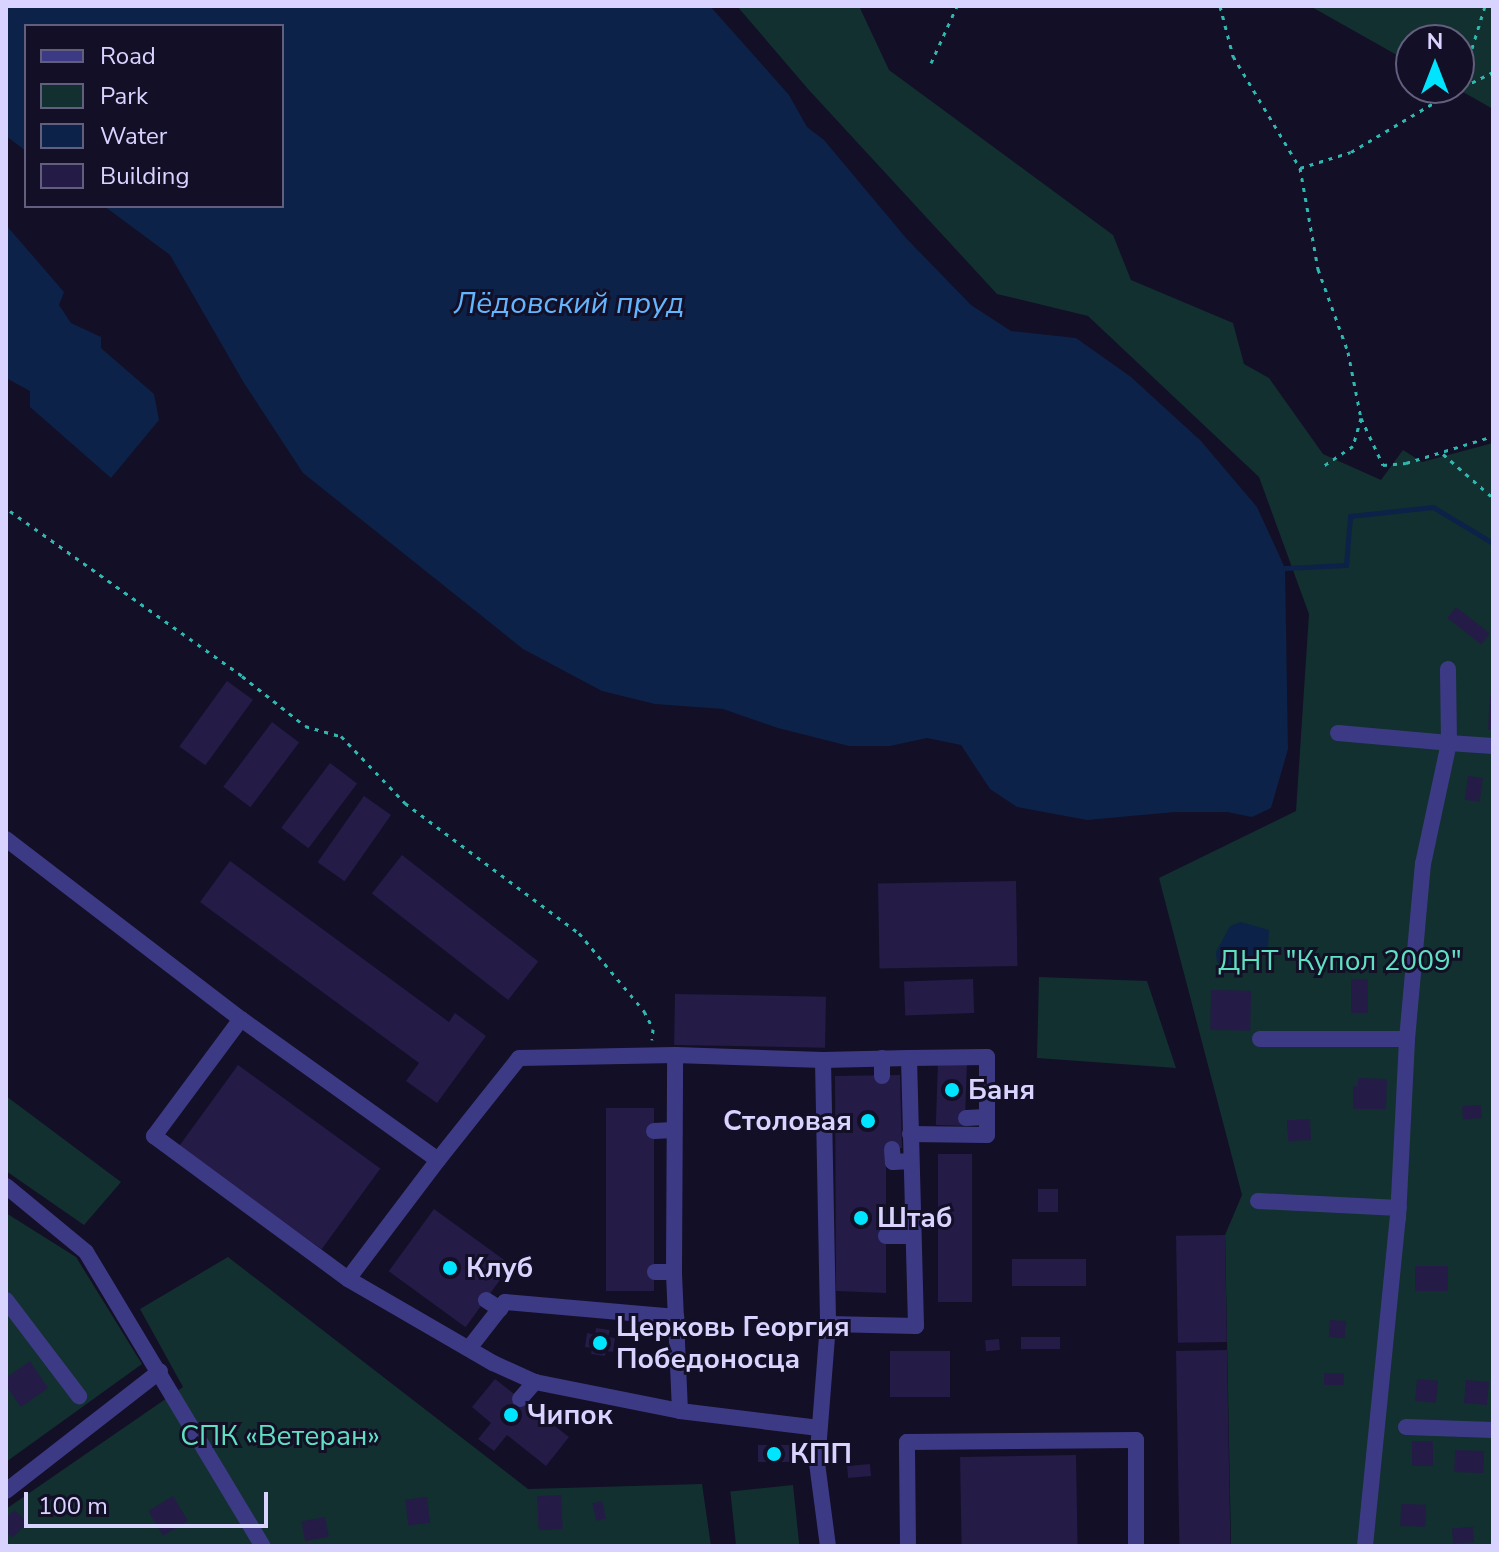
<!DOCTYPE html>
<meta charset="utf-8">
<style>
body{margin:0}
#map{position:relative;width:1499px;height:1552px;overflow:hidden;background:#130f26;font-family:"Nunito Sans",sans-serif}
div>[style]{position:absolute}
.green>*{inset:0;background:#12302f;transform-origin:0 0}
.water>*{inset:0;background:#0c2248}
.stream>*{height:5px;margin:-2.5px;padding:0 2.5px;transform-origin:2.5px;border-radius:2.5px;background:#0c2248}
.building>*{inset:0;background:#241b47;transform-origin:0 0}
.path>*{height:3px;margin-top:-1.5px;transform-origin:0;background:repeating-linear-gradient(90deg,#2fb8b0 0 4px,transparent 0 10px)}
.minor>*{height:16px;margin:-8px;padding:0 8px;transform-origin:8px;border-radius:8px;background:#3d3a85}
.dots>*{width:22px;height:22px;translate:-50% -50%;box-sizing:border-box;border:4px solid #130f26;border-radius:50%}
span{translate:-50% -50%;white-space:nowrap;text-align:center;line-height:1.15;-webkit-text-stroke:6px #130f26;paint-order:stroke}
.park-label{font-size:28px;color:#5fe0c0}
.poi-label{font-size:28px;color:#d9d4ff;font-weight:700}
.left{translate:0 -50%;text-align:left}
.right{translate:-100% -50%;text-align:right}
.water-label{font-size:30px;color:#62b6ff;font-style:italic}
.frame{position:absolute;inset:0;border:8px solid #d9d4ff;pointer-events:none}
.legend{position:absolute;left:24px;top:24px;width:260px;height:184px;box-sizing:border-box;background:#130f26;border:2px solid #625e7d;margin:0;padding:10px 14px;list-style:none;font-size:24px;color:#d9d4ff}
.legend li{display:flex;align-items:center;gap:16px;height:40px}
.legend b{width:40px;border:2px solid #625e7d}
.north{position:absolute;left:1395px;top:24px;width:80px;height:80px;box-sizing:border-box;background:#130f26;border:2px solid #625e7d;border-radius:50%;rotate:0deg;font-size:22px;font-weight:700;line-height:32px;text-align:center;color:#d9d4ff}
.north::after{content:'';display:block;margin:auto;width:28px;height:36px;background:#00e5ff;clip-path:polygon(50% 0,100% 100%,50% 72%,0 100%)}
.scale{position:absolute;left:24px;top:1492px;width:244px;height:36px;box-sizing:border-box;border:4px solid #d9d4ff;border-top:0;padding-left:10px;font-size:24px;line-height:28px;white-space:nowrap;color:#d9d4ff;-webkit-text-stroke:6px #130f26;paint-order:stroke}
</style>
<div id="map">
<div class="green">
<div style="clip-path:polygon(737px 6px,859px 6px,889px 70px,1113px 235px,1131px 280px,1233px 323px,1244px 364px,1269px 378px,1323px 454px,1381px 480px,1403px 450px,1422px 462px,1493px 443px,1493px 1546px,1231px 1546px,1225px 1235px,1242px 1195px,1159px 878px,1296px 811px,1309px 614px,1259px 477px,1088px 316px,997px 294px,808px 89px)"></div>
<div style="clip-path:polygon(1310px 6px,1493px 6px,1493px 109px,1456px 88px,1459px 88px,1459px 40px,1411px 40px,1411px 63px)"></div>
<div style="clip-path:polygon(1039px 977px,1147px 981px,1176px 1068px,1037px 1058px)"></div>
<div style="clip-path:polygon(6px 1096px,121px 1182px,84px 1225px,6px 1171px)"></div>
<div style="clip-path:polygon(6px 1213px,76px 1257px,142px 1364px,6px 1462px)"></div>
<div style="clip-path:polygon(228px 1257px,528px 1489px,702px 1484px,711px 1546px,6px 1546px,6px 1509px,183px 1387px,140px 1309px)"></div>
<div style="left:793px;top:1485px;width:61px;height:63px;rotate:84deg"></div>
</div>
<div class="water">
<div style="clip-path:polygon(6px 6px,710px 6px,789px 95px,807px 127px,824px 140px,906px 238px,971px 305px,1011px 331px,1076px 338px,1131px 377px,1201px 441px,1257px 507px,1285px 568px,1288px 749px,1271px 808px,1252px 817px,1227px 812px,1175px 812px,1087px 820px,1017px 807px,990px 789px,961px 745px,927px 738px,890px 746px,849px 746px,778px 728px,723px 709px,655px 704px,602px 691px,523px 649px,303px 473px,244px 383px,170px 255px,104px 206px,282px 206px,282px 26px,26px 26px,26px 151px,6px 136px)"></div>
<div style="clip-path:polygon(6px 225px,64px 292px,59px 305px,71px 323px,101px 337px,101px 348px,154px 394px,159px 420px,111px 478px,30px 407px,30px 391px,6px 378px)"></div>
<div style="clip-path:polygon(1241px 922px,1269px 930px,1268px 945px,1260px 959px,1241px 969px,1225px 968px,1217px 962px,1216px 952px,1230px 926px)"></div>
</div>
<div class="stream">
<div style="left:1285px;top:568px;width:61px;rotate:-2.8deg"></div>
<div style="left:1346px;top:565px;width:49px;rotate:-85.3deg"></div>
<div style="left:1350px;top:516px;width:83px;rotate:-6.2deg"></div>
<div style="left:1433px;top:507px;width:70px;rotate:31deg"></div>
</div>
<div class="building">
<div style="left:1456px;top:607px;width:43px;height:14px;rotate:38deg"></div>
<div style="left:227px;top:681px;width:32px;height:81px;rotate:36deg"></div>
<div style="clip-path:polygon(1490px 696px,1493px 696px,1493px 730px,1488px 730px)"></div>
<div style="left:272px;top:722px;width:34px;height:81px;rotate:37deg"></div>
<div style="left:330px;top:763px;width:34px;height:81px;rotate:37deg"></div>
<div style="left:1468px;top:776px;width:15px;height:24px;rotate:8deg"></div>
<div style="left:364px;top:796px;width:33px;height:81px;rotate:35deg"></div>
<div style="left:402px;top:855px;width:173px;height:49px;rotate:38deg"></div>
<div style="clip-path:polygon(230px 861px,449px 1022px,455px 1013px,486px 1036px,437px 1103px,406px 1081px,419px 1063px,200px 902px)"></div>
<div style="left:1016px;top:881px;width:85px;height:138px;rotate:89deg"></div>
<div style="left:973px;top:979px;width:34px;height:69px;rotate:88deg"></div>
<div style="left:1351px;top:979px;width:17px;height:34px"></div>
<div style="left:1211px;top:990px;width:40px;height:40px;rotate:1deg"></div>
<div style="left:675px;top:994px;width:151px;height:51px;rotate:1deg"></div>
<div style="left:938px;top:1062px;width:29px;height:63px;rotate:2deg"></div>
<div style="left:238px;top:1065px;width:176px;height:100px;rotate:36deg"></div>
<div style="clip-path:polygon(900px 1075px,902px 1148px,886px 1149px,886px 1293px,836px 1291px,835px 1076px)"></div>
<div style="clip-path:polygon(1358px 1078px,1387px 1079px,1386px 1109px,1353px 1109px,1353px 1086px,1358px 1086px)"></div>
<div style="left:1481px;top:1105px;width:13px;height:19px;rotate:86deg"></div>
<div style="left:606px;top:1108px;width:48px;height:183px"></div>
<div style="left:1310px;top:1119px;width:21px;height:23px;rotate:87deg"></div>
<div style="left:938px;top:1154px;width:34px;height:148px"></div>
<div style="left:1038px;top:1189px;width:20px;height:23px"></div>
<div style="left:434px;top:1209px;width:95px;height:77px;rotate:36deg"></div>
<div style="left:1225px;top:1235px;width:107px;height:49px;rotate:89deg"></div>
<div style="left:1012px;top:1259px;width:74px;height:27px"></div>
<div style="left:1415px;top:1266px;width:33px;height:25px"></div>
<div style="left:1330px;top:1320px;width:16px;height:17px;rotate:4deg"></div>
<div style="clip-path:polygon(596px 1328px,610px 1330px,608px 1337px,615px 1338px,613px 1352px,606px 1351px,605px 1356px,591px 1354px,592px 1348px,585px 1347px,587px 1333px,595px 1335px)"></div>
<div style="left:1021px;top:1337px;width:39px;height:12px"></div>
<div style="left:999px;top:1339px;width:11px;height:14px;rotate:85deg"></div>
<div style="left:1227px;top:1350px;width:196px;height:51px;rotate:89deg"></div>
<div style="left:950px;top:1351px;width:46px;height:60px;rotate:90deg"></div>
<div style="clip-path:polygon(30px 1361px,48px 1388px,21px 1407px,6px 1386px,6px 1378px)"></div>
<div style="left:1324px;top:1373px;width:20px;height:12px"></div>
<div style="clip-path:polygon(495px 1379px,569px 1437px,546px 1466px,507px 1435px,494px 1451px,478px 1439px,491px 1423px,472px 1407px)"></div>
<div style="left:1417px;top:1379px;width:21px;height:22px;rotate:5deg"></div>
<div style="left:1466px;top:1380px;width:23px;height:23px;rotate:5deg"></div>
<div style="left:1412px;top:1441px;width:21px;height:25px"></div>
<div style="left:790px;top:1445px;width:17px;height:32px;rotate:90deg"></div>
<div style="left:1455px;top:1450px;width:29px;height:22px;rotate:2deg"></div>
<div style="left:1076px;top:1455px;width:91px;height:116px;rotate:89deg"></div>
<div style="left:870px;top:1464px;width:12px;height:23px;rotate:85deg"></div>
<div style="left:561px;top:1495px;width:34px;height:24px;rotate:87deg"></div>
<div style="left:173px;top:1496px;width:29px;height:29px;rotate:59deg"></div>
<div style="left:427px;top:1497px;width:26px;height:22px;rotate:83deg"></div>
<div style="left:602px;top:1501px;width:18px;height:10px;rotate:77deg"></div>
<div style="left:1401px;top:1504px;width:25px;height:22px;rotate:2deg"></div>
<div style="clip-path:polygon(15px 1510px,28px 1523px,12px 1538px,6px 1531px,6px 1518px)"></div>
<div style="left:325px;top:1517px;width:20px;height:24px;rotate:79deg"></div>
<div style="left:1473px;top:1527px;width:15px;height:21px;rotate:86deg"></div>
</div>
<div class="path">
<div style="left:1220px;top:6px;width:52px;rotate:75.4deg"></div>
<div style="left:1233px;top:56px;width:131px;rotate:59.1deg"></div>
<div style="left:1300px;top:168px;width:103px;rotate:79.9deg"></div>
<div style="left:1318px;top:269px;width:88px;rotate:70.1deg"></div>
<div style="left:1348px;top:352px;width:67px;rotate:78.9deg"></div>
<div style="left:1361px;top:418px;width:29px;rotate:106deg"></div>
<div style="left:1353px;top:446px;width:36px;rotate:146deg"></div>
<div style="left:931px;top:63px;width:63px;rotate:-65.5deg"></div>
<div style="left:1459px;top:73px;width:18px;rotate:-56deg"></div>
<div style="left:1469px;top:58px;width:54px;rotate:-72.9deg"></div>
<div style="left:1445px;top:96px;width:54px;rotate:-26.6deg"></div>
<div style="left:1300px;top:168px;width:53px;rotate:-17.4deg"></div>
<div style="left:1351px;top:152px;width:106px;rotate:-30.7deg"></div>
<div style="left:1442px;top:98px;width:12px;rotate:-55deg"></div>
<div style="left:1361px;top:418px;width:52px;rotate:64.9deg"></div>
<div style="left:1383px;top:465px;width:23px;rotate:-5deg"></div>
<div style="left:1406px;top:463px;width:91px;rotate:-17.2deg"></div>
<div style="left:1443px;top:454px;width:67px;rotate:41.3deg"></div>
<div style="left:10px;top:511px;width:285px;rotate:35.4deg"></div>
<div style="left:242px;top:676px;width:80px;rotate:38.4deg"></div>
<div style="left:305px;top:726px;width:37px;rotate:16deg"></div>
<div style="left:341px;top:736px;width:93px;rotate:46.3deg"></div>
<div style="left:405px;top:803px;width:217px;rotate:36.8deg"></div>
<div style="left:579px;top:933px;width:102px;rotate:50.2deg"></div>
<div style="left:644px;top:1011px;width:20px;rotate:63deg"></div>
<div style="left:653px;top:1029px;width:11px;rotate:95deg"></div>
</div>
<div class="minor">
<div style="left:1338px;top:733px;width:111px;rotate:5.1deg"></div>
<div style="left:1449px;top:743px;width:74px;rotate:-90.8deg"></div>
<div style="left:6px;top:839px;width:296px;rotate:37.5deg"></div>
<div style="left:241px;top:1019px;width:242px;rotate:35.6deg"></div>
<div style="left:438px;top:1160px;width:130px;rotate:-51.5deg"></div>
<div style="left:519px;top:1058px;width:156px;rotate:-1.1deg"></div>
<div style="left:675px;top:1055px;width:148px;rotate:1.9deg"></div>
<div style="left:823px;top:1060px;width:264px;rotate:88.9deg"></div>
<div style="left:828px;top:1324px;width:139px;rotate:94.5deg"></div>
<div style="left:817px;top:1463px;width:84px;rotate:82.5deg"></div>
<div style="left:241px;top:1019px;width:146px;rotate:126.6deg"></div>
<div style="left:154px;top:1136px;width:241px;rotate:36.4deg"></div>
<div style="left:1260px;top:1039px;width:147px"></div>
<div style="left:882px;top:1058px;width:18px;rotate:90deg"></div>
<div style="left:909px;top:1058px;width:78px;rotate:-0.7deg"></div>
<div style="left:987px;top:1057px;width:78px;rotate:90deg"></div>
<div style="left:987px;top:1135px;width:77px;rotate:-179.3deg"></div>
<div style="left:823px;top:1060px;width:86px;rotate:-1.3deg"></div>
<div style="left:909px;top:1058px;width:268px;rotate:88.5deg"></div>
<div style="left:916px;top:1326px;width:88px;rotate:-178.7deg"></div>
<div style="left:966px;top:1118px;width:20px;rotate:-3deg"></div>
<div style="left:654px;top:1131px;width:20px;rotate:-3deg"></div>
<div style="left:892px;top:1149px;width:13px;rotate:86deg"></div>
<div style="left:893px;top:1162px;width:18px;rotate:-3deg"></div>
<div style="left:438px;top:1160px;width:149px;rotate:127.1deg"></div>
<div style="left:348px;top:1279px;width:168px;rotate:30.1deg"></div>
<div style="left:493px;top:1363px;width:46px;rotate:24.3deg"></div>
<div style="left:535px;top:1382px;width:148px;rotate:11.3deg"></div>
<div style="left:680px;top:1411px;width:139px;rotate:-92.5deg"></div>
<div style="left:674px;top:1272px;width:217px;rotate:-89.7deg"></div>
<div style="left:6px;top:1186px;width:104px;rotate:39.5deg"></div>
<div style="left:86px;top:1252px;width:343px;rotate:59deg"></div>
<div style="left:1258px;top:1201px;width:141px;rotate:2.8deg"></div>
<div style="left:886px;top:1236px;width:27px"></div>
<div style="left:655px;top:1272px;width:19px"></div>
<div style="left:6px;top:1300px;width:121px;rotate:52.8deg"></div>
<div style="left:486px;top:1300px;width:17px;rotate:33deg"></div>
<div style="left:470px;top:1347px;width:57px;rotate:-52.1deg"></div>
<div style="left:505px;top:1302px;width:172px;rotate:5deg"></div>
<div style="left:520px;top:1399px;width:23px;rotate:-49deg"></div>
<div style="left:680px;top:1411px;width:140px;rotate:7deg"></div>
<div style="left:1406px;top:1427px;width:87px;rotate:2deg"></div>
<div style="left:6px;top:1491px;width:195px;rotate:-37.9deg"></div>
<div style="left:908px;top:1546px;width:104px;rotate:-90.6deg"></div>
<div style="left:907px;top:1442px;width:229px;rotate:-0.5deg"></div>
<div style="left:1136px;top:1440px;width:106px;rotate:90deg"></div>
<div style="left:1365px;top:1546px;width:330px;rotate:-84.3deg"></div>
<div style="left:1398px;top:1218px;width:179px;rotate:-87.1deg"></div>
<div style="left:1407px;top:1039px;width:176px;rotate:-84.8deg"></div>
<div style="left:1423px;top:864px;width:124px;rotate:-77.9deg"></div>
<div style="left:1449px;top:743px;width:44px;rotate:3.9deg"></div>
</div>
<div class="dots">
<div style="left:952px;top:1090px;background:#00e5ff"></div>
<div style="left:868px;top:1121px;background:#00e5ff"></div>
<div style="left:861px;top:1218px;background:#00e5ff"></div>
<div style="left:450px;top:1268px;background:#00e5ff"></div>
<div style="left:600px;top:1343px;background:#00e5ff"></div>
<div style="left:511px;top:1415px;background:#00e5ff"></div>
<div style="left:774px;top:1454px;background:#00e5ff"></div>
</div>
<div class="park-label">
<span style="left:1340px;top:961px">ДНТ "Купол 2009"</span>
<span style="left:280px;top:1436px">СПК «Ветеран»</span>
</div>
<div class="poi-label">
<span class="left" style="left:968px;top:1090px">Баня</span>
<span class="right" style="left:852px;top:1121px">Столовая</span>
<span class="left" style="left:877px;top:1218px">Штаб</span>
<span class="left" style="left:466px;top:1268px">Клуб</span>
<span class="left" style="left:616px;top:1343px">Церковь Георгия<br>Победоносца</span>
<span class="left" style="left:527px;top:1415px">Чипок</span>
<span class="left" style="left:790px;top:1454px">КПП</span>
</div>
<div class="water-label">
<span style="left:569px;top:304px">Лёдовский пруд</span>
</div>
<div class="frame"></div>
<ul class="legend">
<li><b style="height:10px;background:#3d3a85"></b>Road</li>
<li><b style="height:22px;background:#12302f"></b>Park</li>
<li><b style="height:22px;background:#0c2248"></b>Water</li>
<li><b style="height:22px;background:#241b47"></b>Building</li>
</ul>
<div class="north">N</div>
<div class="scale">100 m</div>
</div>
